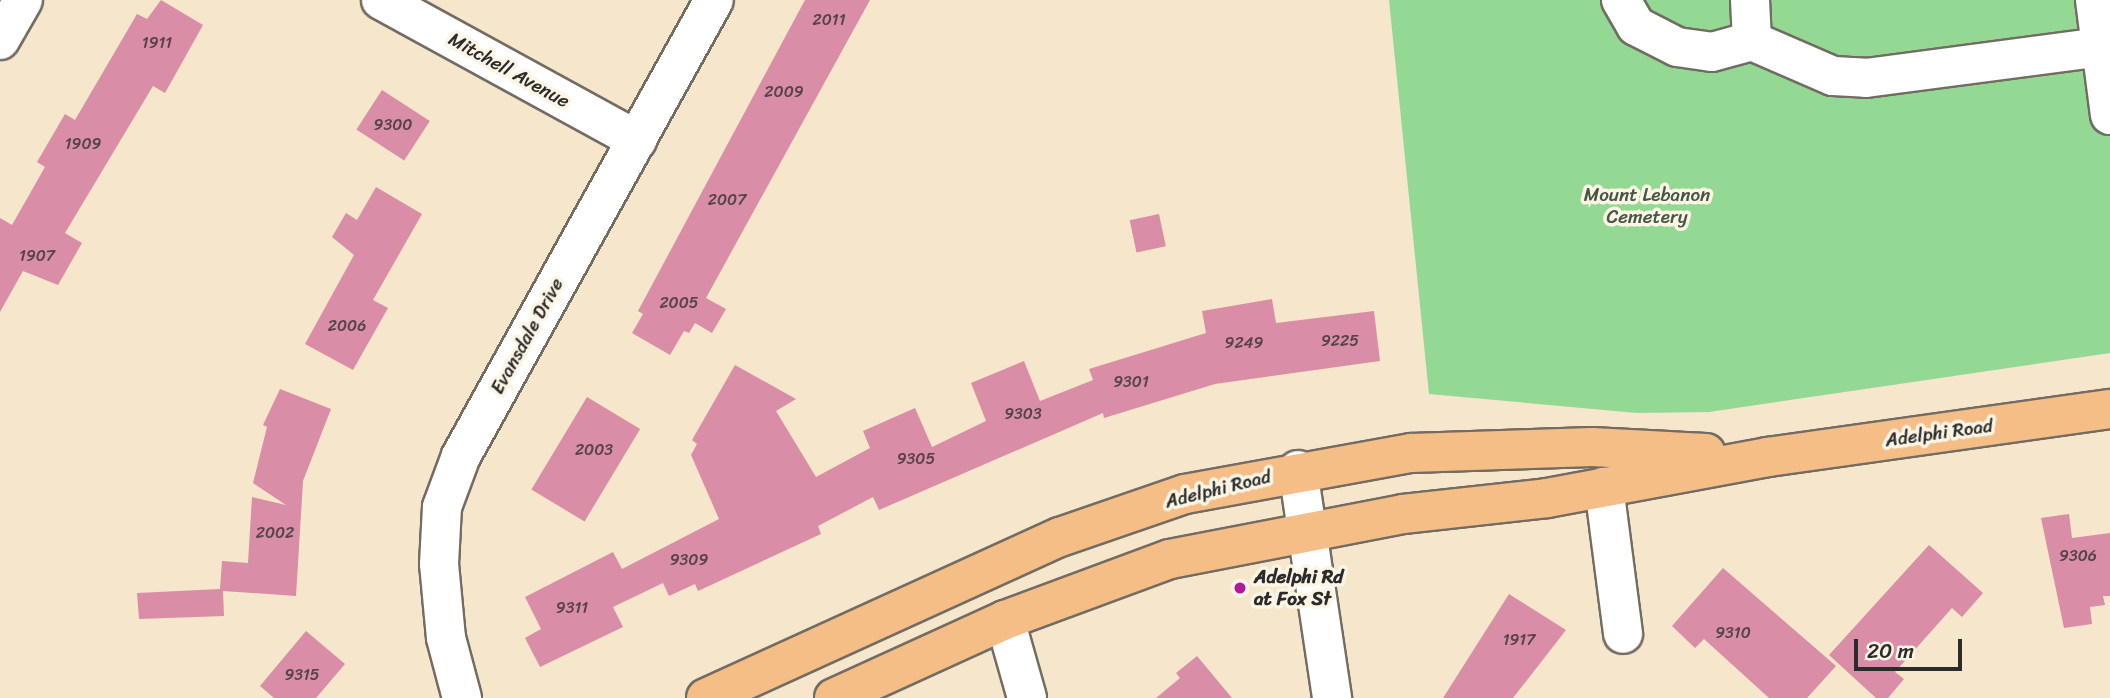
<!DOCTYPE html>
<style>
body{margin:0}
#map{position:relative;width:2110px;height:698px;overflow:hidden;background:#f5e6cc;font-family:Sriracha,sans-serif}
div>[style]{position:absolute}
.green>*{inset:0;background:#93d993}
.building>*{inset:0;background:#d98da6;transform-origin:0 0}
.roads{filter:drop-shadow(2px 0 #726c63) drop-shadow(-2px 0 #726c63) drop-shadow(0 2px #726c63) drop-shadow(0 -2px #726c63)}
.minor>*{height:38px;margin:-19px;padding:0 19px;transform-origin:19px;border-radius:19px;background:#fff}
.major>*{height:38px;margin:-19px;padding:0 19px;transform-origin:19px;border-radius:19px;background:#f6be87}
.dots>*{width:19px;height:19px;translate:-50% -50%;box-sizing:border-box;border:4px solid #fcf5e5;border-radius:50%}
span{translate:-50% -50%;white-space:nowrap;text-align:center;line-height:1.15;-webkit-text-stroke:7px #fcf5e5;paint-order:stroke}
.number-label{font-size:16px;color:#56444a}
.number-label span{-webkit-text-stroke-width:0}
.street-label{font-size:19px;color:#2b2b2b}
.park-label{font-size:19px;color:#455645}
.poi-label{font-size:19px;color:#2b2b2b;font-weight:700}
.left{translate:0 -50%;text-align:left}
.scale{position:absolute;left:1854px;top:639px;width:108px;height:32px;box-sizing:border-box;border:4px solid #2b2b2b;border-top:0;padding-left:9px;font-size:21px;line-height:24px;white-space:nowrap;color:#2b2b2b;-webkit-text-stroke:5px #fcf5e5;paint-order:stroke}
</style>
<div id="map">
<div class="green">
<div style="clip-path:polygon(1389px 0,2110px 0,2110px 353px,1709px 412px,1637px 413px,1429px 394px)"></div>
</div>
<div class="building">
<div style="clip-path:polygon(161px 0,203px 25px,165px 93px,153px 86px,65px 233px,82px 243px,58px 285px,23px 271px,0 312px,0 218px,12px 225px,45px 167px,37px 162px,65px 114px,75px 120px,137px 14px,147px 19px)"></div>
<div style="clip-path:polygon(805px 0,870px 0,706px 298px,726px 309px,712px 333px,695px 323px,689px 333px,684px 331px,670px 355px,632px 333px,643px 314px,638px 311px)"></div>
<div style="left:382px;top:90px;width:57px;height:47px;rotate:33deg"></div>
<div style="clip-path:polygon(376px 187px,422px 214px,373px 300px,388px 308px,353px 370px,305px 344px,354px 255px,332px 237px,346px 213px,357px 220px)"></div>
<div style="left:1159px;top:214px;width:33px;height:30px;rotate:78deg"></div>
<div style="clip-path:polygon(1272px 299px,1276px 323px,1374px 311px,1380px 361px,1215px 384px,1104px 418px,1103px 413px,879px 510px,873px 497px,818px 526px,821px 534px,698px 591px,695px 584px,669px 596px,663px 583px,613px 607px,623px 627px,540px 667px,525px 638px,541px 629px,525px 597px,613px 552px,622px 569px,719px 519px,691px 455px,697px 444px,692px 440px,735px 365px,796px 399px,776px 411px,816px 477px,870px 448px,863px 431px,915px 408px,932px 447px,986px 421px,971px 383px,1024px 361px,1040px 401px,1093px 380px,1089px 369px,1206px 333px,1202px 311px)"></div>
<div style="clip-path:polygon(280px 389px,331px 409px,303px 481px,296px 596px,223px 591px,224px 616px,139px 619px,137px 593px,220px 589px,222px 561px,248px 563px,252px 497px,286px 505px,253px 483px,267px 427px,263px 425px)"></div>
<div style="left:587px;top:397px;width:62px;height:108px;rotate:31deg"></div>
<div style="clip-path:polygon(2069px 514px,2072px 538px,2110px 533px,2110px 596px,2103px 596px,2105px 605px,2090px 607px,2092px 624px,2064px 628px,2041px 518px)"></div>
<div style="clip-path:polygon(1929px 545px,1983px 593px,1962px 617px,1952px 608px,1895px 672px,1904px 679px,1888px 698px,1876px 698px,1829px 655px)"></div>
<div style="clip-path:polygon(1723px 568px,1836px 666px,1807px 698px,1769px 698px,1704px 639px,1695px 648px,1672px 626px)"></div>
<div style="clip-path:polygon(1509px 594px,1566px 630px,1513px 698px,1443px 698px)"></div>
<div style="clip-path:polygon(306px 631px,345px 664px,316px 698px,274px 698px,260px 686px)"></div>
<div style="clip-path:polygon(1197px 656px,1232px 698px,1156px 698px,1180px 678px,1176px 673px)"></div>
</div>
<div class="roads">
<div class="minor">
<div style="left:381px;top:0;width:292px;rotate:28.7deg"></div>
<div style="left:1621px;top:0;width:30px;rotate:60deg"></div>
<div style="left:1636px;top:26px;width:46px;rotate:27.1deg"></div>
<div style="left:1677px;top:47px;width:35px;rotate:8deg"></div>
<div style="left:1712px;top:52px;width:41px;rotate:-15.4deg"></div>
<div style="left:1752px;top:41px;width:88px;rotate:23.4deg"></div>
<div style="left:1833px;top:76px;width:33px;rotate:3deg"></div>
<div style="left:1866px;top:78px;width:246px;rotate:-7.5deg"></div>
<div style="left:1750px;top:0;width:41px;rotate:87.2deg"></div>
<div style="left:2095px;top:0;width:116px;rotate:82.6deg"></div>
<div style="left:0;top:40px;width:46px;rotate:-60.1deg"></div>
<div style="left:1298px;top:470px;width:231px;rotate:81.5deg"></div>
<div style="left:1604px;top:487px;width:148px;rotate:82.6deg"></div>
<div style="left:1005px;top:620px;width:81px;rotate:74.2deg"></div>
<div style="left:462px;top:698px;width:62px;rotate:-104.9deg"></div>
<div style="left:446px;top:638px;width:74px;rotate:-95.4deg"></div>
<div style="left:439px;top:564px;width:57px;rotate:-87deg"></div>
<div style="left:442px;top:507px;width:54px;rotate:-69.6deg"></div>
<div style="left:461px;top:456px;width:521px;rotate:-60.98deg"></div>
</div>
<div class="major">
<div style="left:706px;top:698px;width:389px;rotate:-24.5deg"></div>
<div style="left:1060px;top:537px;width:132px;rotate:-19deg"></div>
<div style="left:1185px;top:494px;width:230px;rotate:-10.3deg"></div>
<div style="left:1411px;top:453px;width:181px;rotate:-1.9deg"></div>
<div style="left:1592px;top:447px;width:114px;rotate:3deg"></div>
<div style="left:834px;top:698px;width:188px;rotate:-24.5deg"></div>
<div style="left:1005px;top:620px;width:176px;rotate:-20.3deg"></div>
<div style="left:1170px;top:559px;width:237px;rotate:-10.9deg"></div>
<div style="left:1403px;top:514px;width:145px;rotate:-6.3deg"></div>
<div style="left:1547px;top:498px;width:225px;rotate:-10.5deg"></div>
<div style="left:1768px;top:457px;width:345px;rotate:-8deg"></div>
</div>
</div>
<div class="dots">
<div style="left:1240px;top:588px;background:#b5179e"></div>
</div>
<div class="number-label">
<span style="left:829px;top:20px">2011</span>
<span style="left:157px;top:43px">1911</span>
<span style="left:784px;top:92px">2009</span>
<span style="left:393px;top:125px">9300</span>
<span style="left:83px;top:144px">1909</span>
<span style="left:727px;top:200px">2007</span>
<span style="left:37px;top:256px">1907</span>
<span style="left:679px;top:303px">2005</span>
<span style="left:347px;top:326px">2006</span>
<span style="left:1340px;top:341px">9225</span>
<span style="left:1244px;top:343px">9249</span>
<span style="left:1131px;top:382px">9301</span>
<span style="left:1023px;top:414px">9303</span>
<span style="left:594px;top:450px">2003</span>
<span style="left:916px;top:459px">9305</span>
<span style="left:275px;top:533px">2002</span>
<span style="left:2078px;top:556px">9306</span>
<span style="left:689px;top:560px">9309</span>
<span style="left:572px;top:608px">9311</span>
<span style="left:1733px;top:633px">9310</span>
<span style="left:1519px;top:640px">1917</span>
<span style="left:302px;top:675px">9315</span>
</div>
<div class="street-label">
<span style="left:509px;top:70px;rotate:29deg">Mitchell Avenue</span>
<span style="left:527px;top:336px;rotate:-61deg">Evansdale Drive</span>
<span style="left:1939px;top:433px;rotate:-8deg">Adelphi Road</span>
<span style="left:1218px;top:489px;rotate:-14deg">Adelphi Road</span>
</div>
<div class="park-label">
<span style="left:1647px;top:206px">Mount Lebanon<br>Cemetery</span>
</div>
<div class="poi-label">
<span class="left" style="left:1254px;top:588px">Adelphi Rd<br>at Fox St</span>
</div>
<div class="scale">20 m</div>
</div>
